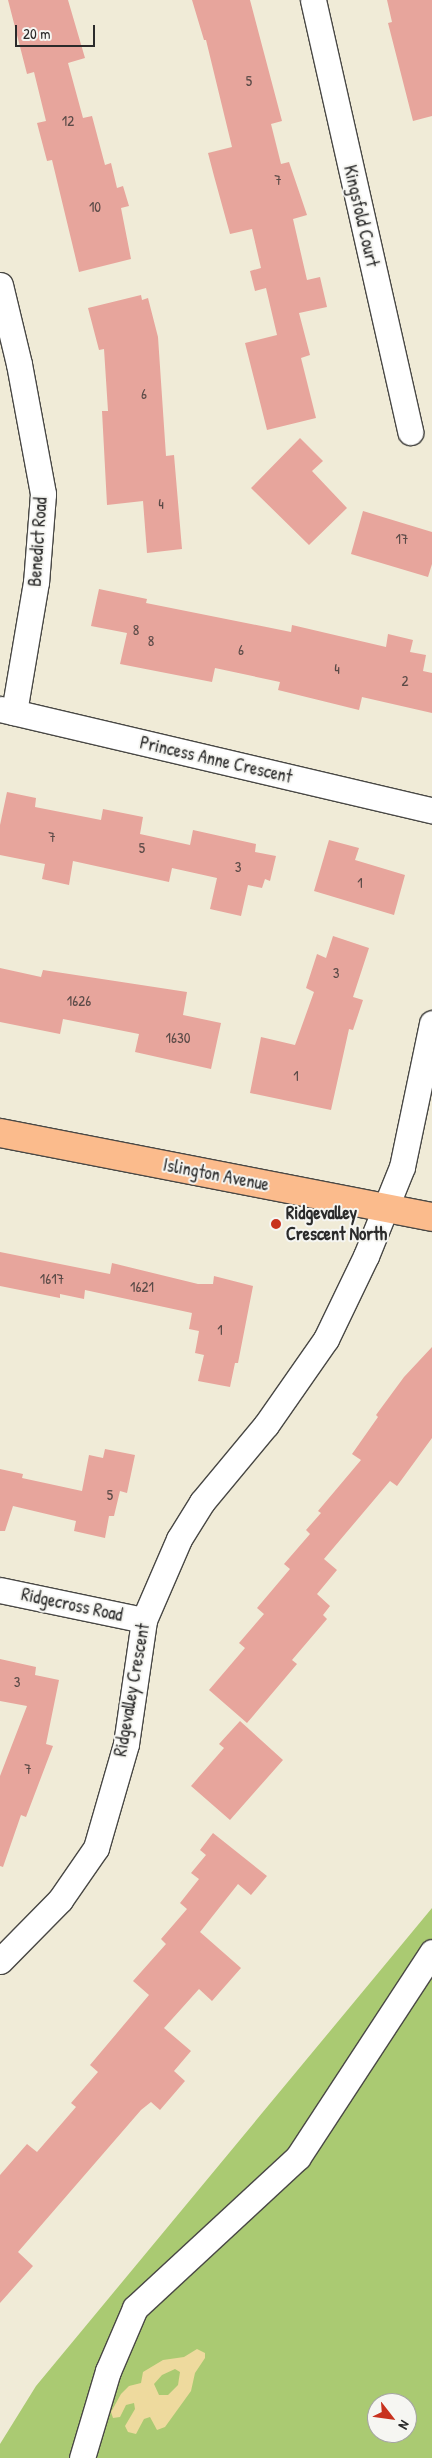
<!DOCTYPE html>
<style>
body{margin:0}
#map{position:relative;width:432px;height:2458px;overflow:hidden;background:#f0ebd7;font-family:"Patrick Hand",sans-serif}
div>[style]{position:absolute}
.green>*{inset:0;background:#aaca72}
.sand>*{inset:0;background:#eeda9e}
.building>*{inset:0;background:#e7a59c}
.roads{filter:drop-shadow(1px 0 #494845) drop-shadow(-1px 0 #494845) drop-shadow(0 1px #494845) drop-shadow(0 -1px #494845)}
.minor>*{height:25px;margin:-12.5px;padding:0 12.5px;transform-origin:12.5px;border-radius:12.5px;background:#fff}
.major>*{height:28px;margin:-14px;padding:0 14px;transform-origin:14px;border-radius:14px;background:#fbbb8c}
.dots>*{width:14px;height:14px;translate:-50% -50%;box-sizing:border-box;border:2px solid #f6f6f2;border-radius:50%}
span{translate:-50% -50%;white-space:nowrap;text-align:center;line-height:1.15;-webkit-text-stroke:4px #f6f6f2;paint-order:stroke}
.number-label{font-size:15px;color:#5a4a47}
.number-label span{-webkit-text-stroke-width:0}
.street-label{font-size:18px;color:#2b2b2b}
.poi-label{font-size:18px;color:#2b2b2b;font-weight:700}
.left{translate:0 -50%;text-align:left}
.north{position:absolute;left:367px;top:2393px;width:50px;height:50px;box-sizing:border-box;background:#f6f6f2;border:1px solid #a5a5a2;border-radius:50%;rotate:120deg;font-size:14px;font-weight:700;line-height:20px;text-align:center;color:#2b2b2b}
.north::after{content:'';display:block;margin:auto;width:18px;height:22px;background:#c8321e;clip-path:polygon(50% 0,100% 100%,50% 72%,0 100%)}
.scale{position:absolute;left:15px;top:25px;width:80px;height:22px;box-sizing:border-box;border:2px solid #2b2b2b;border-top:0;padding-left:6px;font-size:15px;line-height:18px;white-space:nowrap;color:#2b2b2b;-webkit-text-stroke:4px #f6f6f2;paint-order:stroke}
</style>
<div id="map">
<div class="green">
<div style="clip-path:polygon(evenodd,432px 1908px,432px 2458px,0 2458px,0 2444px,36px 2386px,432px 1908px,377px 2403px,407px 2403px,407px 2433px,377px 2433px,377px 2403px)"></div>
</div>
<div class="sand">
<div style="clip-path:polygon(evenodd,197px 2349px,205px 2353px,205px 2358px,195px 2373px,191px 2391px,165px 2427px,157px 2430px,150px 2417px,144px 2419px,136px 2434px,128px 2432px,125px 2426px,135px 2409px,134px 2403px,126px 2405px,120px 2417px,113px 2418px,111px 2412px,121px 2394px,129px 2386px,141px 2383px,143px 2372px,163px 2360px,184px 2357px,197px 2349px,175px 2369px,180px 2372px,178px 2385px,168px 2395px,159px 2395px,154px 2384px,162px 2375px,175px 2369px)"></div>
</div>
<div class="building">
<div style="clip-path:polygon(8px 0,68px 0,85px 58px,68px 63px,83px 118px,92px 116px,105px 165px,111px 163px,117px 188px,123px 186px,129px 206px,121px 208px,131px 259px,79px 272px,52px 160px,47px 161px,37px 123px,46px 121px,34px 72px,27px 74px)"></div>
<div style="clip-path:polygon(192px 0,250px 0,282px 121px,271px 124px,281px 164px,289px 162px,307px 215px,293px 219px,307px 280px,320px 277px,327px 307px,299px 313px,310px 355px,301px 358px,316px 418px,267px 430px,245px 343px,277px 335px,266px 288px,255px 291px,250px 271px,261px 268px,252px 229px,230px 234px,214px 176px,208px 153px,232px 147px,206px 40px,204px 40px)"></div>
<div style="clip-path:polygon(387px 0,432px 0,432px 116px,413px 121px,388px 23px,392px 22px)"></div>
<div style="clip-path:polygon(141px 295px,142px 300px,148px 298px,158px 337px,166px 456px,174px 455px,182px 549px,147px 553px,143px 501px,107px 505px,102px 411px,108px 411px,104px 349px,99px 350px,88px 308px)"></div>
<div style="clip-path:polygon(300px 438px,323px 461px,312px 471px,347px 508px,309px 545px,251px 488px)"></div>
<div style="clip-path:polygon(363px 511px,432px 532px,432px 564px,428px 577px,351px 554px)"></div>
<div style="clip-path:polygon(99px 589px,147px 599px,146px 603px,291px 632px,292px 625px,386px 647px,388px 634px,413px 640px,410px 652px,426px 655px,423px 671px,432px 673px,432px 713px,362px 697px,359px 710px,278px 690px,280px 682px,215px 668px,212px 682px,120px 664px,127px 633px,91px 626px)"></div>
<div style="clip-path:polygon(7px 792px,36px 798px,35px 807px,101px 820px,103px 809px,143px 817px,140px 834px,190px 845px,193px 830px,256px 844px,255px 852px,276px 856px,270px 881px,265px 879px,262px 888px,248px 885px,241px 916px,210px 909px,217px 878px,172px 868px,169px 882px,73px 861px,69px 885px,42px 879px,45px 864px,0 855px,0 825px)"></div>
<div style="clip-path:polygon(329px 840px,359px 848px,355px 860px,405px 875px,394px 915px,314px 891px)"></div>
<div style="clip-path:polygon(333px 936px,369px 948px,353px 997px,363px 1000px,353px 1030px,349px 1029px,331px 1110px,250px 1093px,261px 1037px,295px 1045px,314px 992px,306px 988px,317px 954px,326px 958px)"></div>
<div style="clip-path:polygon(0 968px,41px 977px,43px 970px,187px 992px,183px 1015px,221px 1023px,211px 1069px,135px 1052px,139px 1034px,63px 1019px,60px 1034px,0 1022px)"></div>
<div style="clip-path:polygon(0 1252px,110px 1274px,112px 1263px,198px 1284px,213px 1284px,214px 1276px,253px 1286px,238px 1363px,235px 1363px,230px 1387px,198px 1381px,204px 1355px,195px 1353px,199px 1331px,189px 1329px,192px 1313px,85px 1290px,84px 1299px,60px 1294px,60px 1298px,0 1286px)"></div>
<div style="clip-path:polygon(432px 1347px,432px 1438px,397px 1486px,390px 1481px,324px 1559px,337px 1570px,317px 1594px,330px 1606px,323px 1615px,327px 1619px,292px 1660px,297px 1664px,247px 1723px,209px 1690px,245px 1648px,239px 1643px,264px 1614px,257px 1608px,290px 1569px,284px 1564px,310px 1534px,306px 1530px,321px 1513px,318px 1511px,361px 1460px,352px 1454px,378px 1417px,376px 1415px,404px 1377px)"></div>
<div style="clip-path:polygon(105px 1449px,135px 1455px,127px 1493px,120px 1491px,114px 1516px,109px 1516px,105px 1538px,74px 1531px,76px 1521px,13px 1506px,5px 1531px,0 1531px,0 1469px,23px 1474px,22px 1478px,82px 1491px,89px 1455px,103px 1458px)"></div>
<div style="clip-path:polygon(0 1659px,36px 1667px,35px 1675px,59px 1680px,46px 1744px,53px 1746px,26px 1817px,21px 1815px,3px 1867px,0 1866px,0 1776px,27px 1706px,0 1701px)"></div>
<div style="clip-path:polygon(240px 1721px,283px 1760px,230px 1820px,191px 1786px,224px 1748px,219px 1744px)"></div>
<div style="clip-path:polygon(213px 1833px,267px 1876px,251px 1895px,238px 1884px,200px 1932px,241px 1968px,212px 2001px,199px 1989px,164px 2028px,191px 2051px,174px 2071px,185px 2081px,160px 2110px,151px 2102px,141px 2110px,18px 2252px,33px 2266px,0 2303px,0 2175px,27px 2144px,37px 2152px,76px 2107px,71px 2103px,98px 2072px,90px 2065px,149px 1995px,133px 1981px,166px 1944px,161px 1939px,187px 1909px,180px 1903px,199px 1879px,191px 1873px,206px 1855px,200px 1850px)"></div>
</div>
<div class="roads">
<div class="minor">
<div style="left:313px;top:0;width:443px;rotate:77.3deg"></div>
<div style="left:0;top:285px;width:81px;rotate:76.5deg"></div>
<div style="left:19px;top:364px;width:132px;rotate:79.5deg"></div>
<div style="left:43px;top:494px;width:88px;rotate:94.5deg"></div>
<div style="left:36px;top:582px;width:132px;rotate:99.6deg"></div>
<div style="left:0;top:709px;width:444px;rotate:13.2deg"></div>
<div style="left:0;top:1590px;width:147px;rotate:11.8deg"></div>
<div style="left:0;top:1961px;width:86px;rotate:-45.5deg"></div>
<div style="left:60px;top:1900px;width:63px;rotate:-55.3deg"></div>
<div style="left:96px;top:1848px;width:108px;rotate:-73.9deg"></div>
<div style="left:126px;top:1744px;width:125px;rotate:-81.7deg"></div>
<div style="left:144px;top:1620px;width:88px;rotate:-66.6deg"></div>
<div style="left:179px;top:1539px;width:44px;rotate:-58.1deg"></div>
<div style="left:202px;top:1502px;width:100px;rotate:-50.3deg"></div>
<div style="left:266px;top:1425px;width:105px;rotate:-55.1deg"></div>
<div style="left:326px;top:1339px;width:92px;rotate:-64.3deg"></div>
<div style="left:366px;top:1256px;width:96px;rotate:-68deg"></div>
<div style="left:402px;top:1167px;width:147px;rotate:-78.2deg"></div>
<div style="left:82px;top:2458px;width:91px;rotate:-73.4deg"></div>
<div style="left:108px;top:2371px;width:69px;rotate:-66.8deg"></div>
<div style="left:135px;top:2308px;width:222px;rotate:-42.8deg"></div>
<div style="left:298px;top:2157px;width:245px;rotate:-56.8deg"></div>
</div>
<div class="major">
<div style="left:0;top:1133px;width:440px;rotate:11deg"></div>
</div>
</div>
<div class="dots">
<div style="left:276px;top:1224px;background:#c8321e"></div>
</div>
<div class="number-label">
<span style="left:249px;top:81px">5</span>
<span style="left:68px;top:121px">12</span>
<span style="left:278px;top:180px">7</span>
<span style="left:95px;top:207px">10</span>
<span style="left:144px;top:394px">6</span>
<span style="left:161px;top:504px">4</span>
<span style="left:402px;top:539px">17</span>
<span style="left:136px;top:630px">8</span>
<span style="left:151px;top:641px">8</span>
<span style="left:241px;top:650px">6</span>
<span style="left:337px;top:669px">4</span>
<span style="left:405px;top:681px">2</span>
<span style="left:52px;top:837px">7</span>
<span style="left:142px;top:848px">5</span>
<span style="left:238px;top:867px">3</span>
<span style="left:360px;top:883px">1</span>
<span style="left:336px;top:973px">3</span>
<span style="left:79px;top:1001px">1626</span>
<span style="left:178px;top:1038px">1630</span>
<span style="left:296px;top:1076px">1</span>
<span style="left:52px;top:1279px">1617</span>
<span style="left:142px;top:1287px">1621</span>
<span style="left:220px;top:1330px">1</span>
<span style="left:110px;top:1495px">5</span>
<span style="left:17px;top:1682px">3</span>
<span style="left:28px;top:1769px">7</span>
</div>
<div class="street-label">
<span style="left:361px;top:216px;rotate:77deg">Kingsfold Court</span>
<span style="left:38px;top:542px;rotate:-86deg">Benedict Road</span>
<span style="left:216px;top:760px;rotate:13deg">Princess Anne Crescent</span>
<span style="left:216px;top:1175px;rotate:11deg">Islington Avenue</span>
<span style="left:72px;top:1605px;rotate:12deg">Ridgecross Road</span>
<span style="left:132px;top:1690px;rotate:-80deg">Ridgevalley Crescent</span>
</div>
<div class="poi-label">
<span class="left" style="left:286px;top:1224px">Ridgevalley<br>Crescent North</span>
</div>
<div class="north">N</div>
<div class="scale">20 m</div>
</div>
